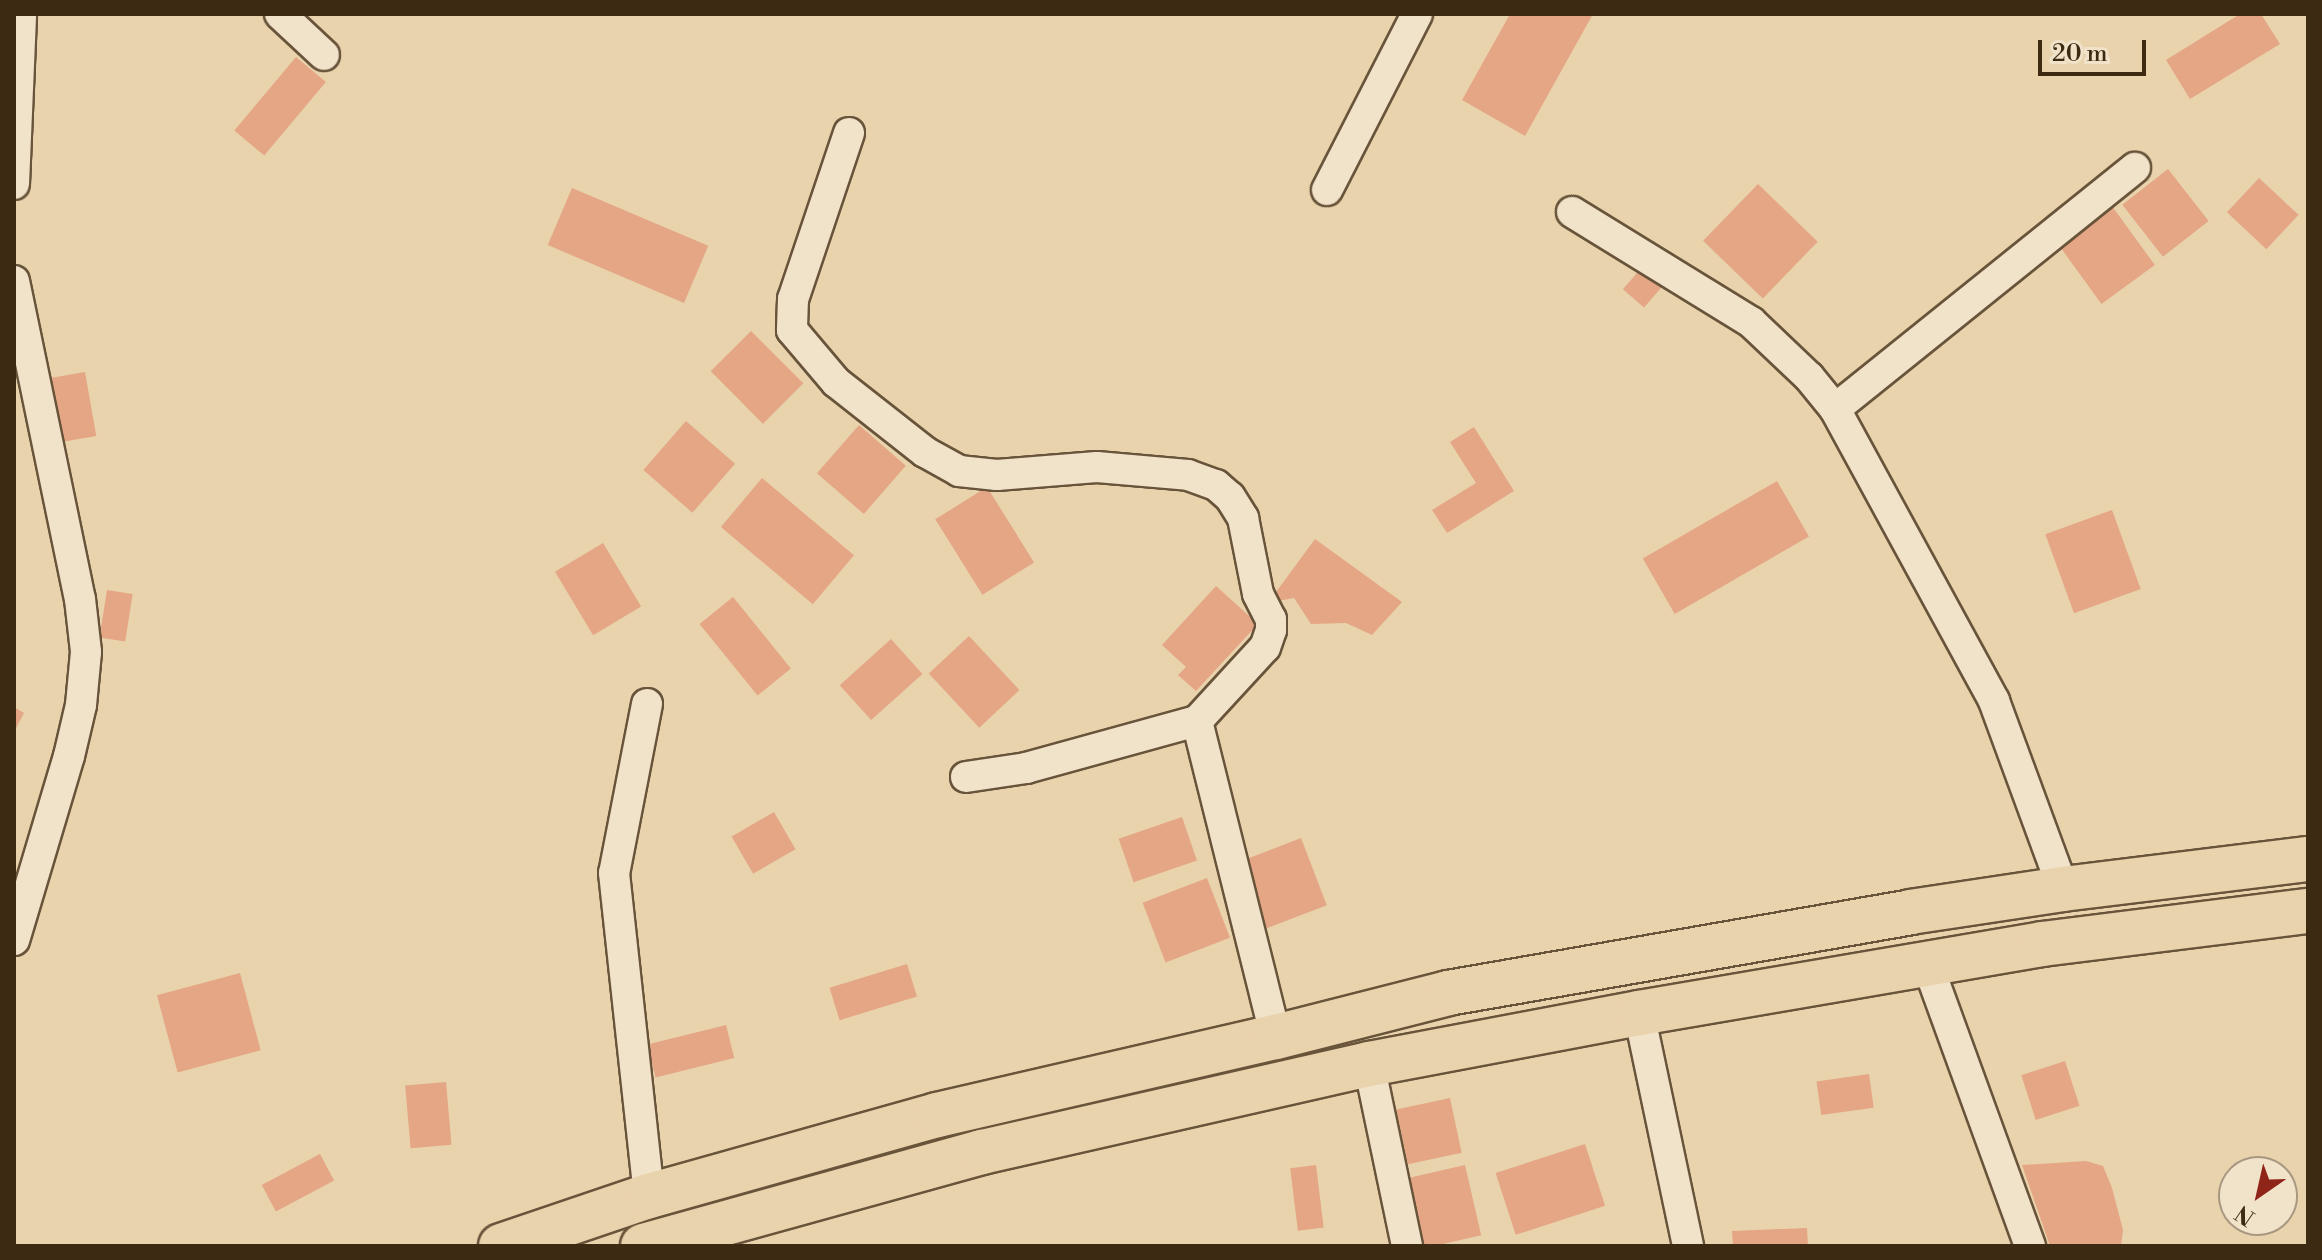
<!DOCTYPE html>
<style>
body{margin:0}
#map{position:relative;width:2322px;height:1260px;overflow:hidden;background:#e9d3ad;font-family:"Libre Bodoni",serif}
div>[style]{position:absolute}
.building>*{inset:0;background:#e4a684;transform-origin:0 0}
.roads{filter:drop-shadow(2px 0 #68543a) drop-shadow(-2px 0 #68543a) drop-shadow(0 2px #68543a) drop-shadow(0 -2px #68543a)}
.minor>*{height:30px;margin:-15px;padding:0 15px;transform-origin:15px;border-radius:15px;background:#f1e2ca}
.primary>*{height:44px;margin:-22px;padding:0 22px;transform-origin:22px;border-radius:22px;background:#e9d3ad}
span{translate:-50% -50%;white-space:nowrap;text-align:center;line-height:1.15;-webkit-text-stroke:6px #f1e2ca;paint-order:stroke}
.frame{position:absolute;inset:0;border:16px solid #3d2a13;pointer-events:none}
.north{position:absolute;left:2218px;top:1156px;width:80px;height:80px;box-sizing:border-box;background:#f1e2ca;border:2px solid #a99881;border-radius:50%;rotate:214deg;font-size:22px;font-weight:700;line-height:32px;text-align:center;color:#3d2a13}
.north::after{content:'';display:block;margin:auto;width:28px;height:36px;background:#8f2418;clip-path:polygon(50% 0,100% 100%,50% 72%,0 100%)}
.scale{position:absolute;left:2038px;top:40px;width:108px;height:36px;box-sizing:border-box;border:4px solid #3d2a13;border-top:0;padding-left:10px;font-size:24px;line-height:28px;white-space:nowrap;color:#3d2a13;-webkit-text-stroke:6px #f1e2ca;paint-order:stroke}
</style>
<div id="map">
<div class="building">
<div style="clip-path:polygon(1510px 14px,1593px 14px,1525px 136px,1462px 100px)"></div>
<div style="clip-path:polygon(2240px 14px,2261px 14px,2280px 44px,2190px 99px,2166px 60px)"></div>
<div style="left:296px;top:57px;width:39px;height:96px;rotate:40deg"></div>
<div style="left:2168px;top:169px;width:66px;height:58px;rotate:52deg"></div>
<div style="left:2259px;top:178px;width:54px;height:47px;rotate:43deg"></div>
<div style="left:1758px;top:184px;width:83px;height:79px;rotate:44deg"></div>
<div style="left:572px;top:188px;width:148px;height:62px;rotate:23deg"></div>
<div style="left:2109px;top:202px;width:78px;height:66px;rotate:54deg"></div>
<div style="left:1657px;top:250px;width:28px;height:52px;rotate:41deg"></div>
<div style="left:751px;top:331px;width:74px;height:57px;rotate:45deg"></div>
<div style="left:85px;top:372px;width:65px;height:38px;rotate:80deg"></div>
<div style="left:686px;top:421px;width:65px;height:65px;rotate:41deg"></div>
<div style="left:859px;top:425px;width:62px;height:64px;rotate:41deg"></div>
<div style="clip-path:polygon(1474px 427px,1514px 491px,1447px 533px,1432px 510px,1476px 483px,1450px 442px)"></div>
<div style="left:762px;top:478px;width:120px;height:64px;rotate:40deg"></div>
<div style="left:1777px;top:481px;width:64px;height:155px;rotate:60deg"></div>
<div style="left:987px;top:487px;width:89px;height:61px;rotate:58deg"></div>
<div style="left:2112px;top:510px;width:84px;height:71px;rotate:70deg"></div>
<div style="clip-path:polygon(1315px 539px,1402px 602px,1372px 635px,1346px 623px,1311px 624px,1294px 598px,1268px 603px)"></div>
<div style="left:603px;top:543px;width:74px;height:56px;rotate:59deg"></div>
<div style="clip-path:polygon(1216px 586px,1258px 624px,1196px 691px,1178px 675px,1186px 667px,1162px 645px)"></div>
<div style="left:107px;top:590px;width:26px;height:48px;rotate:9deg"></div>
<div style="left:733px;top:597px;width:92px;height:43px;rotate:51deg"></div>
<div style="left:969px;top:636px;width:74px;height:55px;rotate:47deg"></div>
<div style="left:891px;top:639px;width:47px;height:69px;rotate:48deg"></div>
<div style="clip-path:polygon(14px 707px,24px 713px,14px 732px)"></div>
<div style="left:774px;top:812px;width:43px;height:49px;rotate:60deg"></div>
<div style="left:1182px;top:817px;width:46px;height:67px;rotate:71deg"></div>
<div style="left:1301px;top:838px;width:72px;height:73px;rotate:69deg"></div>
<div style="left:1207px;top:878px;width:64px;height:69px;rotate:69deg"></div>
<div style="left:907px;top:964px;width:34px;height:81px;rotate:73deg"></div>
<div style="left:240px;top:973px;width:80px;height:86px;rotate:75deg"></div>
<div style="left:726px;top:1025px;width:34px;height:81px;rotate:76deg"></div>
<div style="left:2065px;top:1061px;width:47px;height:46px;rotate:72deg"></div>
<div style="left:1869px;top:1074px;width:34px;height:53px;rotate:82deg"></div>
<div style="left:446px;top:1082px;width:63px;height:41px;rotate:85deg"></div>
<div style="left:1450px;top:1098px;width:56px;height:55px;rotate:78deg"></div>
<div style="left:1585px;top:1144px;width:65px;height:94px;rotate:72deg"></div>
<div style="left:320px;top:1154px;width:30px;height:66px;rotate:62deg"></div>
<div style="clip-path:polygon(2086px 1161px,2103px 1166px,2112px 1188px,2123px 1230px,2121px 1246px,2050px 1246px,2022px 1165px)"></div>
<div style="left:1316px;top:1165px;width:63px;height:26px;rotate:83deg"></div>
<div style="left:1465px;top:1165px;width:72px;height:66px;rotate:77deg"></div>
<div style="clip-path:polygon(1807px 1228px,1808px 1246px,1733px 1246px,1732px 1231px)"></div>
</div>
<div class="roads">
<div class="minor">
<div style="left:280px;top:14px;width:60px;rotate:43deg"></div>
<div style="left:849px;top:133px;width:175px;rotate:108.6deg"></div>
<div style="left:793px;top:299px;width:31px;rotate:92deg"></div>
<div style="left:792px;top:330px;width:68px;rotate:49.8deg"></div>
<div style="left:836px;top:382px;width:113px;rotate:38.2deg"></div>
<div style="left:925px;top:452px;width:39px;rotate:29deg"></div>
<div style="left:959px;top:471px;width:38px;rotate:6deg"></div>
<div style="left:997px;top:475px;width:100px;rotate:-4.6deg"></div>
<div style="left:1097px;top:467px;width:91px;rotate:5deg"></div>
<div style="left:1188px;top:475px;width:30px;rotate:20deg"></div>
<div style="left:1216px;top:485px;width:18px;rotate:41deg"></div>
<div style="left:1230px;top:497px;width:25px;rotate:58deg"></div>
<div style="left:1243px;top:518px;width:77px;rotate:78.8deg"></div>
<div style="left:1258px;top:594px;width:28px;rotate:63deg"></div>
<div style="left:1271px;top:619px;width:11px;rotate:90deg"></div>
<div style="left:1271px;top:630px;width:18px;rotate:109deg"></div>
<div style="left:1265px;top:647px;width:100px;rotate:132.6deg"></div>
<div style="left:14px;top:184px;width:170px;rotate:-87.6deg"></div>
<div style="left:1327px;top:190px;width:198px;rotate:-62.9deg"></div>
<div style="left:1572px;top:212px;width:210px;rotate:31.6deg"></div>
<div style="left:1751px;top:322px;width:80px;rotate:43.5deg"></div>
<div style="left:1809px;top:377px;width:41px;rotate:50.9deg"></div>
<div style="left:1835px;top:409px;width:332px;rotate:61.4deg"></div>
<div style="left:1994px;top:701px;width:200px;rotate:69.8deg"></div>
<div style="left:14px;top:281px;width:325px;rotate:78.3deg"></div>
<div style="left:80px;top:599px;width:53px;rotate:83.5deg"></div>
<div style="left:86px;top:652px;width:53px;rotate:95.4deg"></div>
<div style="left:81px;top:705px;width:52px;rotate:103.2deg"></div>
<div style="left:69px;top:756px;width:192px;rotate:106.6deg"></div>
<div style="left:1835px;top:409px;width:385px;rotate:-38.8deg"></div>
<div style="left:647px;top:704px;width:172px;rotate:101deg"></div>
<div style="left:614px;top:873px;width:325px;rotate:83.8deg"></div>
<div style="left:966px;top:777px;width:61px;rotate:-8.5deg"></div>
<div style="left:1026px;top:768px;width:177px;rotate:-15.4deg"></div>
<div style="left:1197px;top:721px;width:326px;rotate:76deg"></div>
<div style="left:1927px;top:963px;width:301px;rotate:70deg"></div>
<div style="left:1639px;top:1013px;width:238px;rotate:78.1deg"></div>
<div style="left:1369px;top:1064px;width:186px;rotate:78.2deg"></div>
</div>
<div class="primary">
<div style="left:501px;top:1246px;width:156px;rotate:-18.7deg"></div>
<div style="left:649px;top:1196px;width:299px;rotate:-15.7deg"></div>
<div style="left:937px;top:1115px;width:348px;rotate:-13deg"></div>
<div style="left:1276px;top:1037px;width:178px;rotate:-14.3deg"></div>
<div style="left:1448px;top:993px;width:469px;rotate:-9.9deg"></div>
<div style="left:1910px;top:912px;width:155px;rotate:-8.5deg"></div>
<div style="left:2063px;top:889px;width:247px;rotate:-7deg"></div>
<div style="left:643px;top:1246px;width:352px;rotate:-15.5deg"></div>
<div style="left:982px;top:1152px;width:397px;rotate:-12.8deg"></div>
<div style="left:1369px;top:1064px;width:275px;rotate:-10.7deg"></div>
<div style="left:1639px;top:1013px;width:409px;rotate:-9.7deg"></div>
<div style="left:2042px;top:944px;width:268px;rotate:-7.1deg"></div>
</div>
</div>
<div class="frame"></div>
<div class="north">N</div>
<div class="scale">20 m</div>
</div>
